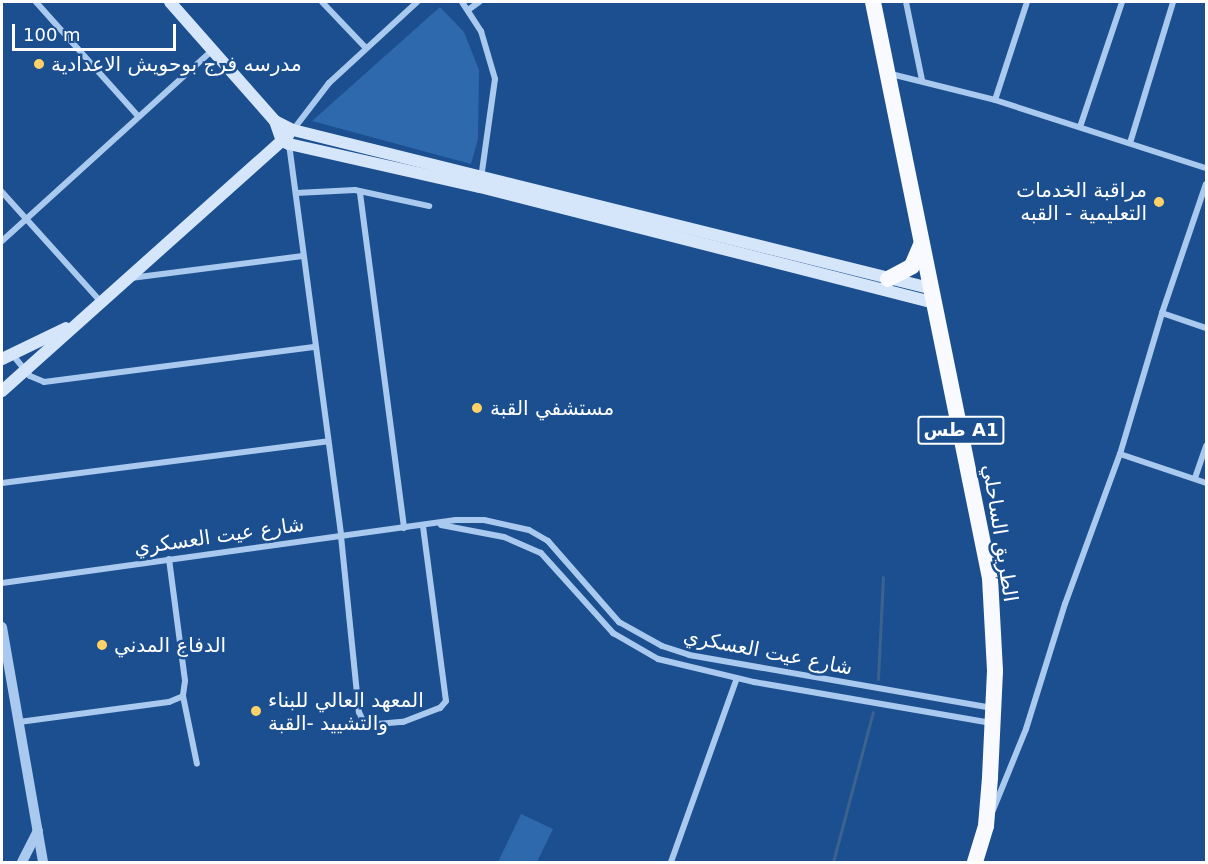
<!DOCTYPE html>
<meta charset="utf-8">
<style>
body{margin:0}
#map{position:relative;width:1208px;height:864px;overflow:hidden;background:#1b4f8f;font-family:"DejaVu Sans","Noto Naskh Arabic",sans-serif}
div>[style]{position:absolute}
.green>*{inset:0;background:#2e69ad}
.stream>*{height:3px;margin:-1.5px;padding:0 1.5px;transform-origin:1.5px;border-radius:1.5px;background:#3c6290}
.minor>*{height:6px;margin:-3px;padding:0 3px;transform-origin:3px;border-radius:3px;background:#a9c9ee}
.tertiary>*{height:10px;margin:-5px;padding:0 5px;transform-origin:5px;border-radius:5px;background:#a9c9ee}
.secondary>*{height:12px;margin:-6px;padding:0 6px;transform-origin:6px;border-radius:6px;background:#d6e6fa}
.trunk>*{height:16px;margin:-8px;padding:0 8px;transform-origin:8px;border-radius:8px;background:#f8faff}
.dots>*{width:16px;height:16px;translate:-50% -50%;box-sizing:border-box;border:3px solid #1b4f8f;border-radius:50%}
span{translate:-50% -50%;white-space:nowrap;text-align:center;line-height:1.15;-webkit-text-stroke:5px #1b4f8f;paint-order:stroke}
.shield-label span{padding:2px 4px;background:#1b4f8f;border:2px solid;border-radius:4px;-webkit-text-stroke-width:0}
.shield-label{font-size:18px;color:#fff;font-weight:700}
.poi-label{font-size:20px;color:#fff}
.left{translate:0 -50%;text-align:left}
.right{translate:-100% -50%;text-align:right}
.street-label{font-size:20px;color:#fff}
.frame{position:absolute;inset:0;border:3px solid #fff;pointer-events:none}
.scale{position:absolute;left:12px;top:24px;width:164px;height:27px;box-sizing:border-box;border:3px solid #fff;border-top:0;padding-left:8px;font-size:18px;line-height:21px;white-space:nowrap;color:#fff;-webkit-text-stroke:4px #1b4f8f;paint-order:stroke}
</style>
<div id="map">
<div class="green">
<div style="clip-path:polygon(440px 7px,464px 32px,479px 70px,478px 139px,471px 164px,312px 121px)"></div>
<div style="clip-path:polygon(521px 814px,553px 829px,537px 862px,498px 862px)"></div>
</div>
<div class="stream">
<div style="left:878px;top:679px;width:102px;rotate:-87.2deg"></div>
<div style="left:833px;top:862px;width:155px;rotate:-75.1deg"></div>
</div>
<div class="minor">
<div style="left:36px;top:2px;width:153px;rotate:48.2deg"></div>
<div style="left:322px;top:2px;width:62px;rotate:46.3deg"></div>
<div style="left:462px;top:2px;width:35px;rotate:57deg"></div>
<div style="left:481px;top:31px;width:50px;rotate:73.7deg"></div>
<div style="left:495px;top:79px;width:100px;rotate:98deg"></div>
<div style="left:906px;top:2px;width:80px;rotate:78.4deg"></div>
<div style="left:468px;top:10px;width:14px;rotate:-36deg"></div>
<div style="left:891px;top:74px;width:107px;rotate:14deg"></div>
<div style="left:995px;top:100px;width:222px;rotate:17.9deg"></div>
<div style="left:995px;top:100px;width:103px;rotate:-71.9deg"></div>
<div style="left:1080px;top:127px;width:132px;rotate:-71.4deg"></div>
<div style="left:293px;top:130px;width:59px;rotate:-52.5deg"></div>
<div style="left:329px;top:83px;width:120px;rotate:-42.6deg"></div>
<div style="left:1130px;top:143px;width:147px;rotate:-73deg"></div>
<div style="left:289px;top:144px;width:395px;rotate:82.4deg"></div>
<div style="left:341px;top:536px;width:177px;rotate:84.2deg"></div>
<div style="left:359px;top:712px;width:14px;rotate:65deg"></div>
<div style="left:365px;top:725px;width:38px;rotate:-5deg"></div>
<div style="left:403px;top:722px;width:40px;rotate:-21deg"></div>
<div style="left:440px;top:708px;width:9px;rotate:-49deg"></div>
<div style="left:446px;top:701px;width:177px;rotate:-97.5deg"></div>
<div style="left:2px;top:192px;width:148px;rotate:48deg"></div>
<div style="left:296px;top:193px;width:59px;rotate:-2.9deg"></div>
<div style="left:355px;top:190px;width:76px;rotate:12.2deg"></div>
<div style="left:360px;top:193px;width:338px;rotate:82.5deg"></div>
<div style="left:2px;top:241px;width:285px;rotate:-42.2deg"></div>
<div style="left:131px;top:278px;width:173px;rotate:-7.3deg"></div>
<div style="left:1162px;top:313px;width:46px;rotate:18.8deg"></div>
<div style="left:12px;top:354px;width:28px;rotate:51deg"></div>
<div style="left:30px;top:376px;width:15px;rotate:23deg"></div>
<div style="left:44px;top:382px;width:272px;rotate:-7.4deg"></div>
<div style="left:1120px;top:454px;width:91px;rotate:18.6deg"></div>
<div style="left:1195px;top:478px;width:34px;rotate:-71deg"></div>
<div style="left:2px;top:483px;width:329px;rotate:-7.3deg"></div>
<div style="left:441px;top:525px;width:64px;rotate:10.8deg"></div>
<div style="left:504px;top:537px;width:40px;rotate:23.4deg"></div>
<div style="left:541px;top:553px;width:108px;rotate:48deg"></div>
<div style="left:613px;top:633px;width:52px;rotate:30deg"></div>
<div style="left:658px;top:659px;width:99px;rotate:13.5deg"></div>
<div style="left:754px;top:682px;width:241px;rotate:9.8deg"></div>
<div style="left:169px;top:559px;width:123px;rotate:82.5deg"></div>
<div style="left:185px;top:681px;width:15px;rotate:98deg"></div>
<div style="left:183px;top:696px;width:69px;rotate:78.4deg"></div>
<div style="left:2px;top:583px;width:458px;rotate:-7.9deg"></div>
<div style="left:456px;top:520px;width:28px"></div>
<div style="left:484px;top:520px;width:46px;rotate:12.5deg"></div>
<div style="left:529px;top:530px;width:22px;rotate:30deg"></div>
<div style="left:548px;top:541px;width:108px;rotate:48.8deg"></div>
<div style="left:619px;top:622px;width:49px;rotate:29.2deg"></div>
<div style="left:662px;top:646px;width:28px;rotate:18deg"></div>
<div style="left:689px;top:655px;width:308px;rotate:9.9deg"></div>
<div style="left:19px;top:722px;width:151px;rotate:-7.6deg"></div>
<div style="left:169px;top:702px;width:15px;rotate:-23deg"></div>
<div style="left:993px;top:810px;width:87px;rotate:-67.8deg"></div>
<div style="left:1026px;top:729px;width:131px;rotate:-72.7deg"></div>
<div style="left:1065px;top:604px;width:160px;rotate:-69.9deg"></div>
<div style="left:1120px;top:454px;width:147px;rotate:-73.4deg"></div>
<div style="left:1162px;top:313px;width:136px;rotate:-71.2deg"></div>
<div style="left:671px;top:862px;width:195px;rotate:-70.3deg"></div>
</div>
<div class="tertiary">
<div style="left:2px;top:627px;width:239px;rotate:80.1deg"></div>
<div style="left:22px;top:862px;width:35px;rotate:-63deg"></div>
</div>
<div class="secondary">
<div style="left:170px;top:2px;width:159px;rotate:48.6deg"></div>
<div style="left:275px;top:121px;width:21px;rotate:71deg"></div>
<div style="left:282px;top:141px;width:8px;rotate:23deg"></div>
<div style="left:289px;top:144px;width:196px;rotate:12.7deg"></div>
<div style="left:480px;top:187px;width:465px;rotate:14.3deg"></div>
<div style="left:275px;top:121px;width:20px;rotate:27deg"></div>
<div style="left:293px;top:130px;width:655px;rotate:13.95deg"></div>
<div style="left:2px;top:359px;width:71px;rotate:-25.8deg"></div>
<div style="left:2px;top:391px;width:384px;rotate:-41.8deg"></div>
</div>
<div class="trunk">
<div style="left:873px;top:2px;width:588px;rotate:78.52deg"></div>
<div style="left:990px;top:578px;width:93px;rotate:86.9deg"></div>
<div style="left:995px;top:671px;width:107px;rotate:92.7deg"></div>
<div style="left:990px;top:778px;width:48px;rotate:94.8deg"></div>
<div style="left:986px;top:826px;width:38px;rotate:107deg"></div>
<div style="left:888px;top:279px;width:27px;rotate:-28deg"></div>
<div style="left:912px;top:266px;width:23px;rotate:-67deg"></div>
</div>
<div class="dots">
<div style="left:39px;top:64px;background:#ffd166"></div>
<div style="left:1159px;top:202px;background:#ffd166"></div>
<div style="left:477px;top:408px;background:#ffd166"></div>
<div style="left:102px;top:645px;background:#ffd166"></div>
<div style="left:256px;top:711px;background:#ffd166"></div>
</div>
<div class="shield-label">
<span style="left:961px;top:430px">طس A1</span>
</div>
<div class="poi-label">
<span class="left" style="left:51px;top:64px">مدرسه فرج بوحويش الاعدادية</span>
<span class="right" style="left:1147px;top:202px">مراقبة الخدمات<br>التعليمية - القبه</span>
<span class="left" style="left:490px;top:408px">مستشفي القبة</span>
<span class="left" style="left:114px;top:645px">الدفاع المدني</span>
<span class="left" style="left:268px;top:712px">المعهد العالي للبناء<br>والتشييد -القبة</span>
</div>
<div class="street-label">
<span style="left:1000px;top:533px;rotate:81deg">الطريق الساحلي</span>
<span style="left:219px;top:536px;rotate:-8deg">شارع عيت العسكري</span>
<span style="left:768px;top:652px;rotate:11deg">شارع عيت العسكري</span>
</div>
<div class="frame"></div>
<div class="scale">100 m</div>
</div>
